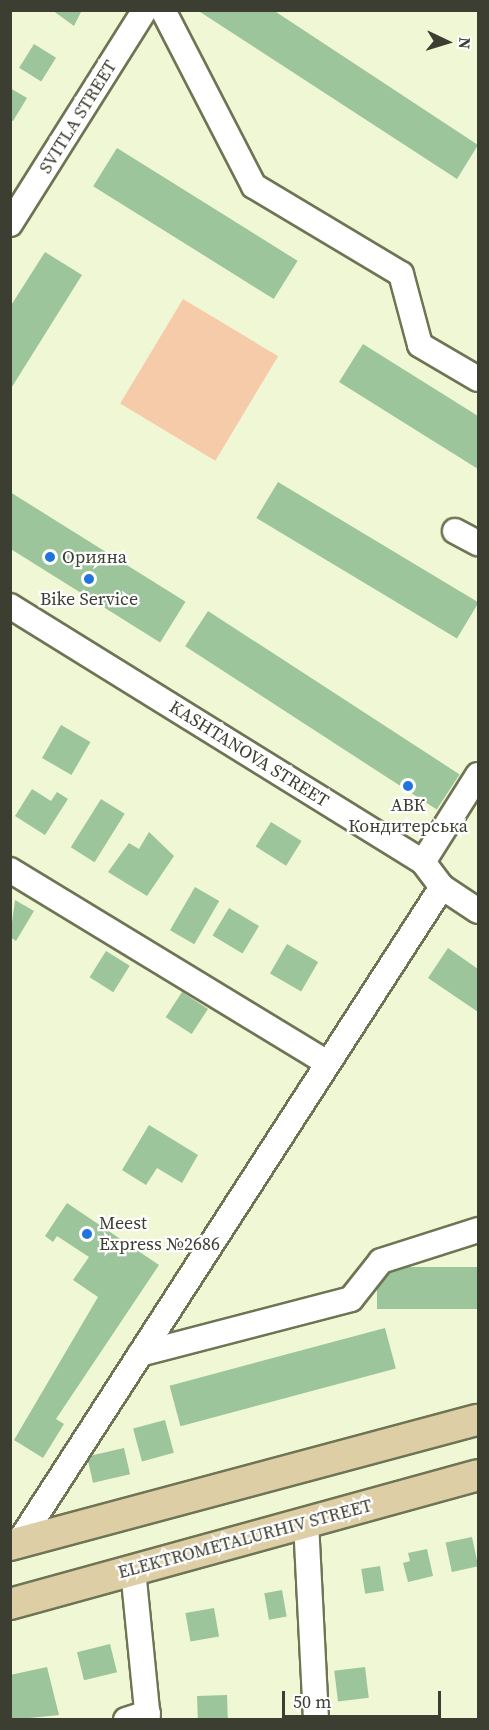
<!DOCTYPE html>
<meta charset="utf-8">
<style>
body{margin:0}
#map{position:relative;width:489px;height:1730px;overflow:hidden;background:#f0f7d4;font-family:"Source Serif 4",serif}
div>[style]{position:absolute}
.green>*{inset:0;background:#f6cba9;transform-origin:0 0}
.building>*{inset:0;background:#9cc59c;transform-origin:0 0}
.roads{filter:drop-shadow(2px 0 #6e7454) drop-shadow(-2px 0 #6e7454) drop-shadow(0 2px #6e7454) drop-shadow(0 -2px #6e7454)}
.minor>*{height:24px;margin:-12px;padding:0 12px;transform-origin:12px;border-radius:12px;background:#fff}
.major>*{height:30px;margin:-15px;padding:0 15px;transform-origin:15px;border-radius:15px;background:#decea6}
.dots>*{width:16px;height:16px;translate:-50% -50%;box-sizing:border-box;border:3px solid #fff;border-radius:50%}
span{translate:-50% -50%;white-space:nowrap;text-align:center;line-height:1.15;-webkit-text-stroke:4.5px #fff;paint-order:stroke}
.street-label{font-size:18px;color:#3b3e30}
.poi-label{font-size:18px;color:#3b3e30}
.left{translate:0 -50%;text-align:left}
.frame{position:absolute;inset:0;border:12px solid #3b3e30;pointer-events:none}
.north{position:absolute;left:417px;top:12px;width:60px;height:60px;-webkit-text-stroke:4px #fff;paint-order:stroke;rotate:94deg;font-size:16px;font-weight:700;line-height:24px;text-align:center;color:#3b3e30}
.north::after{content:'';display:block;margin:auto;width:21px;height:27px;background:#3b3e30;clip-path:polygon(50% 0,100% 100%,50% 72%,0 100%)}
.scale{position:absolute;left:282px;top:1691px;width:159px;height:27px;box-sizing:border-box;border:3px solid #3b3e30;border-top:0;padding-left:8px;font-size:18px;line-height:21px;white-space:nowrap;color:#3b3e30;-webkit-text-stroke:4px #fff;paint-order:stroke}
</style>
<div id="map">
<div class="green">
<div style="left:183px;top:299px;width:111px;height:122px;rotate:31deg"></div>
</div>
<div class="building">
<div style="clip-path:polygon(52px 10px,82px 10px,74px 26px)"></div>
<div style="clip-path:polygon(197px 10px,273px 10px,478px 145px,457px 179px)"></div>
<div style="left:34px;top:44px;width:26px;height:28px;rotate:32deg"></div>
<div style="clip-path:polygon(10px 88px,27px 98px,13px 121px,10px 120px)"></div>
<div style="left:117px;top:148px;width:213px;height:45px;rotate:32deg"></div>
<div style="clip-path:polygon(45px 252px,82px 275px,10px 390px,10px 307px)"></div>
<div style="clip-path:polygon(363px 344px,478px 416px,478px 469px,339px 382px)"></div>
<div style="left:278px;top:482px;width:234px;height:42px;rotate:31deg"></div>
<div style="left:10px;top:492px;width:207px;height:48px;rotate:32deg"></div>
<div style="left:208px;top:611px;width:300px;height:42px;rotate:33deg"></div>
<div style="left:61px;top:725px;width:34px;height:38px;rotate:30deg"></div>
<div style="clip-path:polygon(32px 789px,51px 801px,57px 792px,68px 799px,45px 835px,15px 816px)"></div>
<div style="left:101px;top:799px;width:28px;height:57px;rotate:32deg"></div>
<div style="left:271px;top:822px;width:36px;height:29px;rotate:32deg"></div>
<div style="clip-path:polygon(149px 832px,174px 856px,147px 896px,108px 872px,129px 843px,139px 849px)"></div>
<div style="left:195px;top:887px;width:28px;height:50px;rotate:30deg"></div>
<div style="clip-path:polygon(15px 900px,34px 911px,16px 941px,10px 937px)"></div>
<div style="left:229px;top:908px;width:35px;height:32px;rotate:31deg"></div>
<div style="left:287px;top:944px;width:36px;height:34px;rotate:30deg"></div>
<div style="clip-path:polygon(448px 948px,478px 969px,478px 1012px,428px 978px)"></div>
<div style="left:106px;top:951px;width:28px;height:31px;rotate:32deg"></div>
<div style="left:182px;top:992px;width:31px;height:30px;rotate:33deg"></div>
<div style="clip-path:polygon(149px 1125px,198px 1155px,182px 1183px,157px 1168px,146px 1185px,122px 1170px)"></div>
<div style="clip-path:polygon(67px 1203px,159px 1265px,56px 1419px,64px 1424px,43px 1458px,14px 1440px,98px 1297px,73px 1280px,89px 1257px,57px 1236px,53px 1242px,45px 1236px)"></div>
<div style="left:478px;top:1267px;width:42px;height:101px;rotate:90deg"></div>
<div style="left:385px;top:1328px;width:42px;height:223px;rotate:75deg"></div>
<div style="left:165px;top:1420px;width:34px;height:33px;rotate:75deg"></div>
<div style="left:124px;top:1448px;width:27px;height:38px;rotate:77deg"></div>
<div style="left:472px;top:1537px;width:30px;height:27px;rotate:78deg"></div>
<div style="clip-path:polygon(427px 1549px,433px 1576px,408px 1582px,403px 1563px,410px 1561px,408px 1553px)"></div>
<div style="left:380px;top:1566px;width:25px;height:19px;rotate:81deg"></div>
<div style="left:282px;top:1590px;width:27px;height:18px;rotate:80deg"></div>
<div style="left:214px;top:1608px;width:29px;height:29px;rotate:80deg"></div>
<div style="left:110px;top:1644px;width:29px;height:34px;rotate:76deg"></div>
<div style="clip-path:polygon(47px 1667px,59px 1715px,10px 1720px,10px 1675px)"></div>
<div style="left:365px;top:1667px;width:31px;height:31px;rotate:83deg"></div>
<div style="left:227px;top:1695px;width:25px;height:30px;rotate:88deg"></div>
</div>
<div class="roads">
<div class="minor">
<div style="left:163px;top:10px;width:198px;rotate:62.7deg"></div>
<div style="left:254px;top:186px;width:171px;rotate:30.9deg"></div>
<div style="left:401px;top:274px;width:73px;rotate:75deg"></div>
<div style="left:420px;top:345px;width:67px;rotate:30.4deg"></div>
<div style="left:10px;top:224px;width:253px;rotate:-57.8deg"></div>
<div style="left:455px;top:531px;width:26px;rotate:28deg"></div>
<div style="left:10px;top:606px;width:486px;rotate:31.8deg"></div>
<div style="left:423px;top:862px;width:31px;rotate:53deg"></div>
<div style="left:442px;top:887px;width:43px;rotate:33.7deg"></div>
<div style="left:423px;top:862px;width:103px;rotate:-57.7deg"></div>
<div style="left:10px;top:870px;width:371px;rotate:31.3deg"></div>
<div style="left:140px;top:1354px;width:218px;rotate:-14.6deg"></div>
<div style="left:351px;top:1299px;width:48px;rotate:-51.7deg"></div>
<div style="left:381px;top:1261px;width:102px;rotate:-17.7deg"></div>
<div style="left:306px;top:1522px;width:198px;rotate:87.1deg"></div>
<div style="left:19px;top:1542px;width:780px;rotate:-57.15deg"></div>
<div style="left:133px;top:1570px;width:151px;rotate:84.3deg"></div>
<div style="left:126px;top:1720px;width:23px;rotate:-18deg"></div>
</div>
<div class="major">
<div style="left:10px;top:1545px;width:484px;rotate:-15deg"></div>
<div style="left:10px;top:1604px;width:485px;rotate:-15.4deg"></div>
</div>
</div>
<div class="dots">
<div style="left:50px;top:557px;background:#2174de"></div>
<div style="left:89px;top:579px;background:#2174de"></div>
<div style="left:408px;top:786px;background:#2174de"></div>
<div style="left:87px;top:1234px;background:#2174de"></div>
</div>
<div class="street-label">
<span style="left:78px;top:117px;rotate:-58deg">SVITLA STREET</span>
<span style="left:249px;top:754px;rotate:32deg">KASHTANOVA STREET</span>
<span style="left:245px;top:1539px;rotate:-15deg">ELEKTROMETALURHIV STREET</span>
</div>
<div class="poi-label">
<span class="left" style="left:62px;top:557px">Орияна</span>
<span style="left:89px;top:599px">Bike Service</span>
<span style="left:408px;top:816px">АВК<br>Кондитерська</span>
<span class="left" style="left:99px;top:1234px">Meest<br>Express №2686</span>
</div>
<div class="frame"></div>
<div class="north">N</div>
<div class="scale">50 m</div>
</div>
